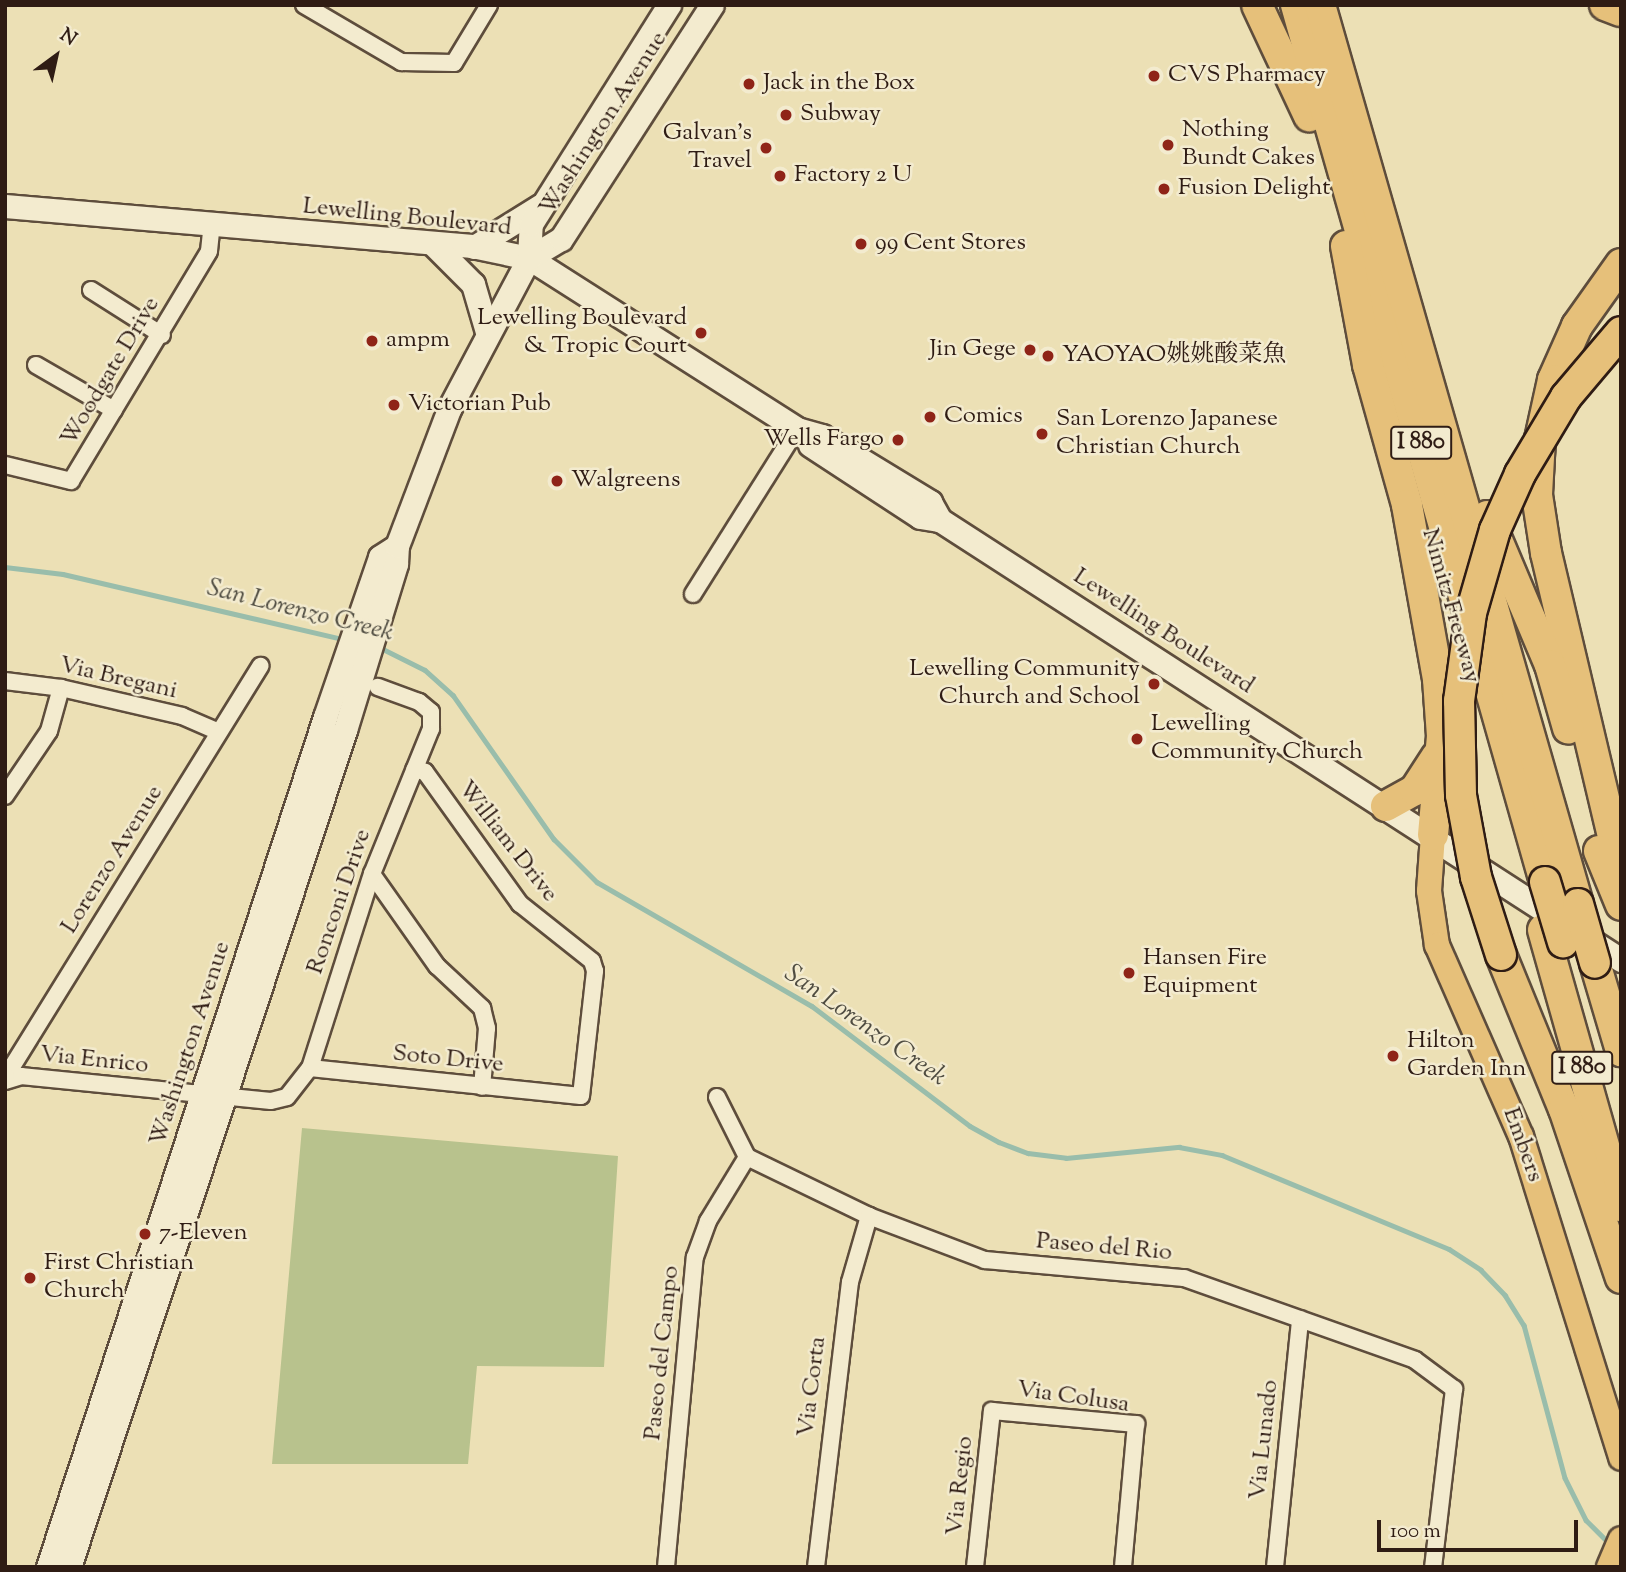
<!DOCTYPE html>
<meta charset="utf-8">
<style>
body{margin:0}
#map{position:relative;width:1626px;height:1572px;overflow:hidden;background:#ece0b5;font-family:"Sorts Mill Goudy","Noto Serif SC",serif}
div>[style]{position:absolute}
.green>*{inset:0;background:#b8c28d}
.stream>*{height:4.5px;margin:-2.25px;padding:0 2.25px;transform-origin:2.25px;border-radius:2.25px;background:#99bdab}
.roads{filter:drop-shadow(2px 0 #5e4d3c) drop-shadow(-2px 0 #5e4d3c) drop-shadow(0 2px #5e4d3c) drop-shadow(0 -2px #5e4d3c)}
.minor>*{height:16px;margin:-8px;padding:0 8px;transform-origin:8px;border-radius:8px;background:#f3ebcf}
.secondary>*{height:23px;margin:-11.5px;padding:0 11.5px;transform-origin:11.5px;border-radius:11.5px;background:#f3ebcf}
.primary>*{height:24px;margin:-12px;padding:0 12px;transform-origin:12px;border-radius:12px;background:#e6c07a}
.motorway>*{height:30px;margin:-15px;padding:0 15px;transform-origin:15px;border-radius:15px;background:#e6c07a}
.bridges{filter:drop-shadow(2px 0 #2f1c14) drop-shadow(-2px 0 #2f1c14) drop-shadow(0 2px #2f1c14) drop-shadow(0 -2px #2f1c14)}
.motorway-bridge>*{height:30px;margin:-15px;padding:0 15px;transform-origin:15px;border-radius:15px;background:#e6c07a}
.dots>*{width:19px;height:19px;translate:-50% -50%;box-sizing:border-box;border:4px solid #f3ebcf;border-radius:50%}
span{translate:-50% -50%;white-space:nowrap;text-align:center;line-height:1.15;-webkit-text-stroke:5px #f3ebcf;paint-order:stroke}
.shield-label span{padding:2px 5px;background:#f3ebcf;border:2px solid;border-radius:5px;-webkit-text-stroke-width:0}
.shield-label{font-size:23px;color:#2f1c14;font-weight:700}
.poi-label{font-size:24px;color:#2f1c14}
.left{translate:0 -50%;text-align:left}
.right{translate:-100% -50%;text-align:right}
.street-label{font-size:24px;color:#2f1c14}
.water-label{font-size:26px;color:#4f4c41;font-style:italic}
.frame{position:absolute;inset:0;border:7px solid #2f1c14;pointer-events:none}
.north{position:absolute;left:21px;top:21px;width:70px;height:70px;-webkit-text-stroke:5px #f3ebcf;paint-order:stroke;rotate:33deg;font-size:19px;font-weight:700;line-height:28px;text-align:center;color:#2f1c14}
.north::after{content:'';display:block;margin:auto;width:24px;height:32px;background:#2f1c14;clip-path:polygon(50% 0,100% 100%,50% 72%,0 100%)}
.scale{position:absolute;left:1377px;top:1520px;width:201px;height:32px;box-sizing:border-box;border:4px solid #2f1c14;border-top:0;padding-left:9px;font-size:21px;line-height:24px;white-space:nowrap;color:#2f1c14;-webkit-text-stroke:5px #f3ebcf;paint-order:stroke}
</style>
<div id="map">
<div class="green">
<div style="clip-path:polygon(302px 1128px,618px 1156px,604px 1367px,477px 1366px,468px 1464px,272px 1464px)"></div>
</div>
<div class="stream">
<div style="left:5px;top:567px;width:58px;rotate:6.9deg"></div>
<div style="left:63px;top:574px;width:287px;rotate:13.1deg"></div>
<div style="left:379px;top:647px;width:51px;rotate:26.6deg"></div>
<div style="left:425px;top:670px;width:38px;rotate:42deg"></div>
<div style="left:453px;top:695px;width:176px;rotate:55deg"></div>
<div style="left:554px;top:839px;width:61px;rotate:45deg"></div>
<div style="left:597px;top:882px;width:248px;rotate:30deg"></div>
<div style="left:812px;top:1006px;width:198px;rotate:37.2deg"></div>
<div style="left:970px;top:1126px;width:33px;rotate:29deg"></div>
<div style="left:999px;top:1142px;width:31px;rotate:21deg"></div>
<div style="left:1028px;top:1153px;width:38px;rotate:7deg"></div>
<div style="left:1066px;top:1158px;width:114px;rotate:-5.6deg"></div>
<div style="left:1179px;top:1147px;width:44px;rotate:10.5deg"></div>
<div style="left:1222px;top:1155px;width:246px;rotate:22.5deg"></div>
<div style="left:1449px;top:1249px;width:38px;rotate:33deg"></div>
<div style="left:1481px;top:1270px;width:35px;rotate:46deg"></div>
<div style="left:1505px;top:1295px;width:36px;rotate:58deg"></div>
<div style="left:1524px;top:1325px;width:158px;rotate:75deg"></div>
<div style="left:1565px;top:1478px;width:47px;rotate:63.4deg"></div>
<div style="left:1586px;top:1520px;width:33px;rotate:45deg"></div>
</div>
<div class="roads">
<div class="minor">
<div style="left:304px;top:5px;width:113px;rotate:30.4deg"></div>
<div style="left:401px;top:62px;width:53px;rotate:1.1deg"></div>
<div style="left:454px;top:63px;width:68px;rotate:-58.9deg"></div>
<div style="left:91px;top:290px;width:84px;rotate:32.4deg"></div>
<div style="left:36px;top:365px;width:90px;rotate:30deg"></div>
<div style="left:5px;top:465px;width:68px;rotate:13.6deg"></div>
<div style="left:71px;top:481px;width:268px;rotate:-59deg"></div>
<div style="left:209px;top:251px;width:27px;rotate:-84deg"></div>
<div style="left:693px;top:594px;width:195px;rotate:-57.8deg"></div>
<div style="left:5px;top:681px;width:56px;rotate:7.1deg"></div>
<div style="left:61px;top:688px;width:124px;rotate:13deg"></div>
<div style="left:182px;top:716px;width:40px;rotate:23.4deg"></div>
<div style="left:5px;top:796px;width:78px;rotate:-55.9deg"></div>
<div style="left:49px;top:731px;width:45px;rotate:-74.4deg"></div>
<div style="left:372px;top:874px;width:113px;rotate:54.8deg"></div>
<div style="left:437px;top:966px;width:62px;rotate:43deg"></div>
<div style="left:482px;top:1008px;width:21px;rotate:76deg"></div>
<div style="left:487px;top:1028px;width:59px;rotate:94.8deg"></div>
<div style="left:310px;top:1068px;width:272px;rotate:5.9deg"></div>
<div style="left:581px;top:1096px;width:126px;rotate:-83.6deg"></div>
<div style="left:595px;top:971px;width:10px;rotate:-107deg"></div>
<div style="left:592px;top:961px;width:92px;rotate:-141.6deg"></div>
<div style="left:520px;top:904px;width:163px;rotate:-125.7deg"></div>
<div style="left:425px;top:772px;width:11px;rotate:-165deg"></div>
<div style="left:5px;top:1078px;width:485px;rotate:-58.2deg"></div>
<div style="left:5px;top:1081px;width:17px;rotate:-17deg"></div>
<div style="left:21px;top:1076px;width:251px;rotate:5.7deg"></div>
<div style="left:271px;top:1101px;width:16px;rotate:-14deg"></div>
<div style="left:287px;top:1097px;width:37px;rotate:-52deg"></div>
<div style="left:310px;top:1068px;width:204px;rotate:-72.3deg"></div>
<div style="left:372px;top:874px;width:157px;rotate:-67.9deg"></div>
<div style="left:431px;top:729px;width:17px;rotate:-90deg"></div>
<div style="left:431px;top:712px;width:16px;rotate:-140deg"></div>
<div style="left:419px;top:702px;width:44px;rotate:-159.9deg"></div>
<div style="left:717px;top:1097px;width:67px;rotate:63.4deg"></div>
<div style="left:747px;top:1157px;width:136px;rotate:25.8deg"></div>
<div style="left:869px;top:1216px;width:124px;rotate:20.8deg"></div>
<div style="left:985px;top:1260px;width:200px;rotate:5.2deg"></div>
<div style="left:1184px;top:1278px;width:245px;rotate:19.5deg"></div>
<div style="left:1415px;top:1360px;width:49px;rotate:36.6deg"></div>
<div style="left:1454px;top:1389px;width:179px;rotate:96.7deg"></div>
<div style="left:666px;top:1567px;width:311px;rotate:-84.7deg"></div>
<div style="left:695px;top:1257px;width:38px;rotate:-70deg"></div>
<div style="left:708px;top:1221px;width:75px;rotate:-58.6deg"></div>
<div style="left:816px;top:1567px;width:287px;rotate:-83.2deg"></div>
<div style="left:850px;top:1282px;width:69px;rotate:-73.9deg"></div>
<div style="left:975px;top:1567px;width:157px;rotate:-83.8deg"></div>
<div style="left:992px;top:1411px;width:145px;rotate:5.2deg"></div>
<div style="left:1136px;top:1424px;width:144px;rotate:95.2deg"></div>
<div style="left:1275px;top:1567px;width:249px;rotate:-84.2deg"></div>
</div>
<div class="secondary">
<div style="left:5px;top:206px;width:469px;rotate:4.9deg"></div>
<div style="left:472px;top:246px;width:58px;rotate:11.9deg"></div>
<div style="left:529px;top:258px;width:318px;rotate:32.5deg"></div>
<div style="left:797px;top:429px;width:26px;rotate:16deg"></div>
<div style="left:822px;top:436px;width:127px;rotate:31.4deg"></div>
<div style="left:930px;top:502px;width:21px;rotate:61deg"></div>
<div style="left:432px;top:243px;width:58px;rotate:45deg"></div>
<div style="left:473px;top:284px;width:50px;rotate:73.7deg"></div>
<div style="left:474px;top:247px;width:78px;rotate:-31.8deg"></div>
<div style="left:529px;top:258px;width:37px;rotate:-31deg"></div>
<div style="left:561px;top:239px;width:278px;rotate:-57.2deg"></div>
<div style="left:810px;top:445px;width:131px;rotate:33.2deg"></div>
<div style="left:920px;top:517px;width:20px;rotate:9deg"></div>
<div style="left:940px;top:520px;width:811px;rotate:32.87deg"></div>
<div style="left:48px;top:1567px;width:894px;rotate:-71.95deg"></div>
<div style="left:325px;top:717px;width:169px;rotate:-71deg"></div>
<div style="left:380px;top:557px;width:20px;rotate:-33deg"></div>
<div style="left:69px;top:1567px;width:881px;rotate:-71.75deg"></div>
<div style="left:345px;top:730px;width:174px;rotate:-72.9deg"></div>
<div style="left:396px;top:564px;width:18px;rotate:-87deg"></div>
<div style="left:397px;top:546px;width:147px;rotate:-69.2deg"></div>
<div style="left:449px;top:409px;width:171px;rotate:-62.1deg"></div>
<div style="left:529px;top:258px;width:34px;rotate:-87deg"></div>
<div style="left:531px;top:224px;width:259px;rotate:-57.8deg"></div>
</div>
<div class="primary">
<div style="left:1433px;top:835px;width:56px;rotate:94.1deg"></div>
<div style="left:1429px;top:891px;width:55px;rotate:81.6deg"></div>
<div style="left:1437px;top:945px;width:209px;rotate:66.3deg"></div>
<div style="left:1521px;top:1136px;width:337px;rotate:72.7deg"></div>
<div style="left:1609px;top:1567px;width:30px;rotate:-67deg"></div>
</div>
<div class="motorway">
<div style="left:1257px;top:5px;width:123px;rotate:64.9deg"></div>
<div style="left:1296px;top:5px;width:912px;rotate:74.15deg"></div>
<div style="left:1320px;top:5px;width:935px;rotate:73.99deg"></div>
<div style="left:1605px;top:5px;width:17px;rotate:21deg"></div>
<div style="left:1346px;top:246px;width:121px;rotate:79.5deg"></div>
<div style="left:1368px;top:365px;width:145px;rotate:74.4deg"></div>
<div style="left:1407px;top:505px;width:177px;rotate:79.9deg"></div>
<div style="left:1438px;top:679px;width:57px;rotate:86deg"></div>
<div style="left:1442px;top:736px;width:99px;rotate:95.2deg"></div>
<div style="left:1621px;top:264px;width:76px;rotate:125.4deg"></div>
<div style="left:1577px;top:326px;width:59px;rotate:114deg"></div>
<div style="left:1553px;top:380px;width:60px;rotate:102.4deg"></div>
<div style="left:1540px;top:439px;width:56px;rotate:93.1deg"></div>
<div style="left:1537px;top:495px;width:59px;rotate:81.2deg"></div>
<div style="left:1546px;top:553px;width:326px;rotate:76.7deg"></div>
<div style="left:1487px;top:516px;width:162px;rotate:67.1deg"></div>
<div style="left:1550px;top:665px;width:66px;rotate:74.1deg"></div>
<div style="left:1386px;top:806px;width:33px;rotate:-29deg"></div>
<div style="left:1415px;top:790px;width:40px;rotate:-57.1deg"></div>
<div style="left:1599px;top:851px;width:58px;rotate:67.8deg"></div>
<div style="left:1543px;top:930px;width:287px;rotate:74.2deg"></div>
<div style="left:1501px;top:955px;width:166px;rotate:67.8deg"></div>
<div style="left:1564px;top:1109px;width:178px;rotate:71.4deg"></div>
<div style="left:1595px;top:963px;width:92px;rotate:73.5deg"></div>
</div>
</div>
<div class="bridges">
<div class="motorway-bridge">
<div style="left:1545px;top:882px;width:63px;rotate:73.3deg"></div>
<div style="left:1578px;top:904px;width:61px;rotate:73.9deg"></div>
<div style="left:1501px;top:955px;width:82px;rotate:-107.8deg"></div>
<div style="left:1476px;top:877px;width:83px;rotate:-100.4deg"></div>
<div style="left:1461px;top:795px;width:94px;rotate:-91.2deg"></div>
<div style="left:1459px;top:701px;width:89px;rotate:-82.2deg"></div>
<div style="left:1471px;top:613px;width:86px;rotate:-73.9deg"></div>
<div style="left:1495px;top:530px;width:61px;rotate:-65.9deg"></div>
<div style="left:1520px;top:474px;width:90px;rotate:-59.1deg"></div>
<div style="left:1566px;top:397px;width:85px;rotate:-49.8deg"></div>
</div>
</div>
<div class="dots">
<div style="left:1154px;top:76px;background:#8f2418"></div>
<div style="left:749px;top:84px;background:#8f2418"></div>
<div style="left:786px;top:115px;background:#8f2418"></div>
<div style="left:1168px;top:145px;background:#8f2418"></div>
<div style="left:766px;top:148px;background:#8f2418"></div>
<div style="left:780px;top:176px;background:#8f2418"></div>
<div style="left:1164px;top:189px;background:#8f2418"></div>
<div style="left:861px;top:244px;background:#8f2418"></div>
<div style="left:701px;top:333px;background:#8f2418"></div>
<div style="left:372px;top:341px;background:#8f2418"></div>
<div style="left:1030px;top:350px;background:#8f2418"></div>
<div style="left:1048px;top:356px;background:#8f2418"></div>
<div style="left:394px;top:405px;background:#8f2418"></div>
<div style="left:930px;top:417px;background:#8f2418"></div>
<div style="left:1042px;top:434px;background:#8f2418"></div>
<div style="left:898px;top:440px;background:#8f2418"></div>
<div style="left:557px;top:481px;background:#8f2418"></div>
<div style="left:1154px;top:684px;background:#8f2418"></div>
<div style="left:1137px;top:739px;background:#8f2418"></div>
<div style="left:1129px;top:973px;background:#8f2418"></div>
<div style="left:1393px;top:1056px;background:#8f2418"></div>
<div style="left:145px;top:1234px;background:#8f2418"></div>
<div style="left:30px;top:1278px;background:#8f2418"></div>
</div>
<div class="shield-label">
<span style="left:1421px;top:443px">I 880</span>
<span style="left:1582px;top:1068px">I 880</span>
</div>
<div class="poi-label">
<span class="left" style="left:1168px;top:76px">CVS Pharmacy</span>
<span class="left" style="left:763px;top:84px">Jack in the Box</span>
<span class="left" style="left:800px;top:115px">Subway</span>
<span class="left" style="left:1182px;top:145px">Nothing<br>Bundt Cakes</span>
<span class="right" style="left:752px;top:148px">Galvan's<br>Travel</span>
<span class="left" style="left:794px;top:176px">Factory 2 U</span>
<span class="left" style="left:1178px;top:189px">Fusion Delight</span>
<span class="left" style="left:875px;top:244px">99 Cent Stores</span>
<span class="right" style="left:687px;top:333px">Lewelling Boulevard<br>&amp; Tropic Court</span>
<span class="left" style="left:386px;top:341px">ampm</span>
<span class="right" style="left:1016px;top:350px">Jin Gege</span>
<span class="left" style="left:1062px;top:356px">YAOYAO姚姚酸菜魚</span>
<span class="left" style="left:408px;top:405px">Victorian Pub</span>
<span class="left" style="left:944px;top:417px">Comics</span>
<span class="left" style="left:1056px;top:434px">San Lorenzo Japanese<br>Christian Church</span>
<span class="right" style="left:884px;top:440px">Wells Fargo</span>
<span class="left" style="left:571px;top:481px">Walgreens</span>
<span class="right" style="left:1140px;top:684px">Lewelling Community<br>Church and School</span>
<span class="left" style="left:1151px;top:739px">Lewelling<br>Community Church</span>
<span class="left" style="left:1143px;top:973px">Hansen Fire<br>Equipment</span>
<span class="left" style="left:1407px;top:1056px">Hilton<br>Garden Inn</span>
<span class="left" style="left:159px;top:1234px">7-Eleven</span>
<span class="left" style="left:44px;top:1278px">First Christian<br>Church</span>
</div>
<div class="street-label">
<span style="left:604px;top:124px;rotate:-57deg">Washington Avenue</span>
<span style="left:407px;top:218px;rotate:6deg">Lewelling Boulevard</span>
<span style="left:111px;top:372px;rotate:-59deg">Woodgate Drive</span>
<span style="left:1450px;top:606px;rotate:74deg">Nimitz Freeway</span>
<span style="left:1163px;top:632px;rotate:33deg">Lewelling Boulevard</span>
<span style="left:118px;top:679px;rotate:13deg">Via Bregani</span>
<span style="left:507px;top:842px;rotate:52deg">William Drive</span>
<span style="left:113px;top:860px;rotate:-58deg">Lorenzo Avenue</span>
<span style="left:340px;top:902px;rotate:-71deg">Ronconi Drive</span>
<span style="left:191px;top:1044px;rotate:-72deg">Washington Avenue</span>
<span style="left:448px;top:1060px;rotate:6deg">Soto Drive</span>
<span style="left:94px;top:1061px;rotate:6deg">Via Enrico</span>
<span style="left:1522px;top:1145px;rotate:70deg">Embers</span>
<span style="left:1104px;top:1248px;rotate:5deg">Paseo del Rio</span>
<span style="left:663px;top:1353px;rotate:-84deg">Paseo del Campo</span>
<span style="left:813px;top:1387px;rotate:-83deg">Via Corta</span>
<span style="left:1073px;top:1398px;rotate:8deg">Via Colusa</span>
<span style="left:1265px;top:1440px;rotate:-84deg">Via Lunado</span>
<span style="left:961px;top:1486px;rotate:-84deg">Via Regio</span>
</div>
<div class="water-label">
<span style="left:300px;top:611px;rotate:14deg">San Lorenzo Creek</span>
<span style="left:865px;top:1026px;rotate:35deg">San Lorenzo Creek</span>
</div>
<div class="frame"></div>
<div class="north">N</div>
<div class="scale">100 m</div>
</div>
